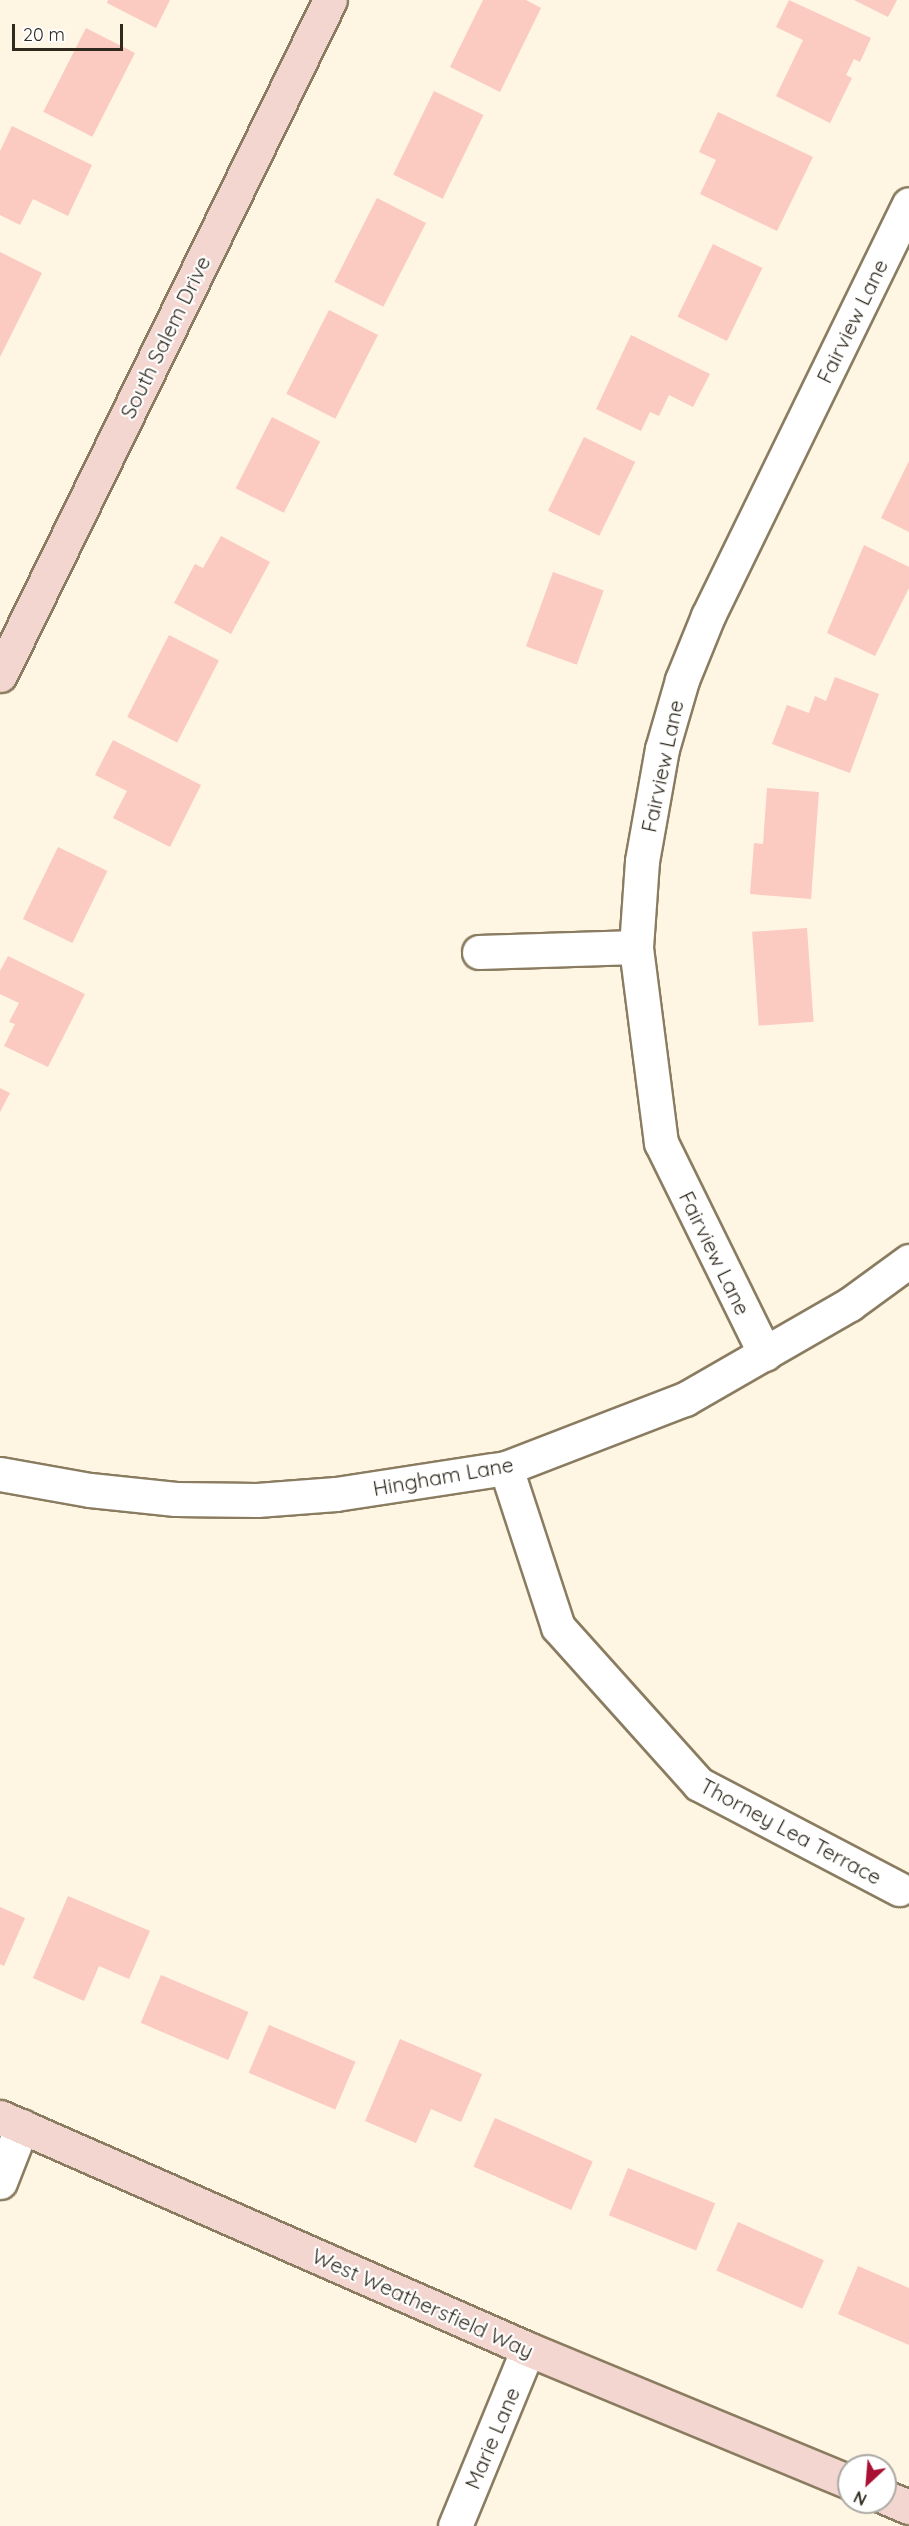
<!DOCTYPE html>
<style>
body{margin:0}
#map{position:relative;width:909px;height:2526px;overflow:hidden;background:#fff5e3;font-family:Quicksand,sans-serif}
div>[style]{position:absolute}
.building>*{inset:0;background:#fbcac1;transform-origin:0 0}
.roads{filter:drop-shadow(2px 0 #8a7c60) drop-shadow(-2px 0 #8a7c60) drop-shadow(0 2px #8a7c60) drop-shadow(0 -2px #8a7c60)}
.street>*{height:33px;margin:-16.5px;padding:0 16.5px;transform-origin:16.5px;border-radius:16.5px;background:#fff}
.secondary>*{height:33px;margin:-16.5px;padding:0 16.5px;transform-origin:16.5px;border-radius:16.5px;background:#f4d6d0}
span{translate:-50% -50%;white-space:nowrap;text-align:center;line-height:1.15;-webkit-text-stroke:4.5px #fff;paint-order:stroke}
.street-label{font-size:21px;color:#302a1e}
.north{position:absolute;left:837px;top:2454px;width:60px;height:60px;box-sizing:border-box;background:#fff;border:2px solid #acaaa5;border-radius:50%;rotate:206deg;font-size:16px;font-weight:700;line-height:24px;text-align:center;color:#302a1e}
.north::after{content:'';display:block;margin:auto;width:21px;height:27px;background:#a81133;clip-path:polygon(50% 0,100% 100%,50% 72%,0 100%)}
.scale{position:absolute;left:12px;top:24px;width:111px;height:27px;box-sizing:border-box;border:3px solid #302a1e;border-top:0;padding-left:8px;font-size:18px;line-height:21px;white-space:nowrap;color:#302a1e;-webkit-text-stroke:4px #fff;paint-order:stroke}
</style>
<div id="map">
<div class="building">
<div style="clip-path:polygon(108px 0,170px 0,156px 28px,107px 3px)"></div>
<div style="clip-path:polygon(483px 0,526px 0,541px 8px,500px 92px,450px 67px)"></div>
<div style="clip-path:polygon(789px 0,871px 38px,860px 62px,854px 59px,846px 75px,852px 78px,830px 123px,776px 96px,803px 40px,776px 27px)"></div>
<div style="clip-path:polygon(854px 0,897px 0,888px 17px)"></div>
<div style="left:86px;top:28px;width:55px;height:94px;rotate:27deg"></div>
<div style="left:434px;top:91px;width:55px;height:93px;rotate:26deg"></div>
<div style="clip-path:polygon(718px 112px,813px 157px,777px 231px,700px 194px,716px 160px,699px 152px)"></div>
<div style="clip-path:polygon(12px 126px,92px 165px,68px 216px,33px 199px,20px 225px,0 215px,0 151px)"></div>
<div style="left:377px;top:198px;width:55px;height:94px;rotate:27deg"></div>
<div style="left:713px;top:244px;width:55px;height:81px;rotate:26deg"></div>
<div style="clip-path:polygon(0 252px,42px 273px,0 357px)"></div>
<div style="left:329px;top:310px;width:55px;height:94px;rotate:27deg"></div>
<div style="clip-path:polygon(631px 335px,710px 374px,693px 407px,669px 395px,659px 416px,650px 412px,641px 431px,596px 409px)"></div>
<div style="left:272px;top:417px;width:54px;height:80px;rotate:27deg"></div>
<div style="left:584px;top:437px;width:57px;height:82px;rotate:26deg"></div>
<div style="clip-path:polygon(909px 461px,909px 532px,881px 518px)"></div>
<div style="clip-path:polygon(221px 536px,270px 562px,231px 634px,174px 603px,195px 564px,203px 568px)"></div>
<div style="clip-path:polygon(864px 545px,909px 567px,909px 588px,875px 656px,827px 633px)"></div>
<div style="left:553px;top:572px;width:54px;height:79px;rotate:20deg"></div>
<div style="left:169px;top:635px;width:56px;height:92px;rotate:27deg"></div>
<div style="clip-path:polygon(835px 677px,879px 694px,850px 773px,772px 744px,787px 705px,809px 713px,815px 696px,826px 701px)"></div>
<div style="clip-path:polygon(113px 740px,201px 785px,170px 847px,113px 818px,127px 791px,95px 775px)"></div>
<div style="clip-path:polygon(767px 788px,819px 792px,811px 899px,750px 894px,754px 843px,763px 844px)"></div>
<div style="left:58px;top:847px;width:55px;height:80px;rotate:26deg"></div>
<div style="left:807px;top:928px;width:94px;height:55px;rotate:86deg"></div>
<div style="clip-path:polygon(8px 956px,85px 994px,48px 1067px,4px 1046px,15px 1024px,9px 1022px,19px 1003px,0 994px,0 971px)"></div>
<div style="clip-path:polygon(0 1088px,10px 1093px,0 1112px)"></div>
<div style="clip-path:polygon(68px 1896px,150px 1931px,129px 1979px,99px 1966px,84px 2001px,33px 1978px)"></div>
<div style="clip-path:polygon(0 1907px,25px 1918px,4px 1966px,0 1964px)"></div>
<div style="left:161px;top:1975px;width:95px;height:52px;rotate:23deg"></div>
<div style="left:269px;top:2025px;width:94px;height:52px;rotate:23deg"></div>
<div style="clip-path:polygon(400px 2039px,482px 2074px,461px 2122px,431px 2109px,416px 2143px,365px 2121px)"></div>
<div style="left:495px;top:2118px;width:107px;height:53px;rotate:24deg"></div>
<div style="left:628px;top:2168px;width:94px;height:51px;rotate:22deg"></div>
<div style="left:738px;top:2222px;width:94px;height:53px;rotate:24deg"></div>
<div style="clip-path:polygon(858px 2266px,909px 2288px,909px 2345px,838px 2314px)"></div>
</div>
<div class="roads">
<div class="street">
<div style="left:479px;top:952px;width:157px;rotate:-1.8deg"></div>
<div style="left:765px;top:1354px;width:235px;rotate:-116.2deg"></div>
<div style="left:661px;top:1143px;width:198px;rotate:-97.3deg"></div>
<div style="left:636px;top:947px;width:86px;rotate:-86deg"></div>
<div style="left:642px;top:861px;width:114px;rotate:-79.9deg"></div>
<div style="left:662px;top:749px;width:72px;rotate:-73.8deg"></div>
<div style="left:682px;top:680px;width:69px;rotate:-67.9deg"></div>
<div style="left:708px;top:616px;width:458px;rotate:-64deg"></div>
<div style="left:506px;top:1468px;width:167px;rotate:71.9deg"></div>
<div style="left:558px;top:1627px;width:211px;rotate:48.1deg"></div>
<div style="left:699px;top:1784px;width:226px;rotate:27.7deg"></div>
<div style="left:0;top:1474px;width:91px;rotate:10.1deg"></div>
<div style="left:90px;top:1490px;width:86px;rotate:6deg"></div>
<div style="left:176px;top:1499px;width:81px;rotate:0.7deg"></div>
<div style="left:257px;top:1500px;width:79px;rotate:-4.3deg"></div>
<div style="left:336px;top:1494px;width:172px;rotate:-8.7deg"></div>
<div style="left:506px;top:1468px;width:192px;rotate:-21.1deg"></div>
<div style="left:685px;top:1399px;width:190px;rotate:-29.9deg"></div>
<div style="left:850px;top:1304px;width:73px;rotate:-36.1deg"></div>
<div style="left:0;top:2182px;width:60px;rotate:-68.6deg"></div>
<div style="left:455px;top:2526px;width:191px;rotate:-67.6deg"></div>
</div>
<div class="secondary">
<div style="left:0;top:675px;width:751px;rotate:-63.95deg"></div>
<div style="left:0;top:2117px;width:577px;rotate:23.72deg"></div>
<div style="left:528px;top:2349px;width:347px;rotate:22.5deg"></div>
<div style="left:885px;top:2497px;width:26px;rotate:23deg"></div>
</div>
</div>
<div class="street-label">
<span style="left:852px;top:321px;rotate:-64deg">Fairview Lane</span>
<span style="left:165px;top:337px;rotate:-64deg">South Salem Drive</span>
<span style="left:662px;top:766px;rotate:-78deg">Fairview Lane</span>
<span style="left:715px;top:1253px;rotate:64deg">Fairview Lane</span>
<span style="left:443px;top:1476px;rotate:-10deg">Hingham Lane</span>
<span style="left:791px;top:1831px;rotate:28deg">Thorney Lea Terrace</span>
<span style="left:423px;top:2303px;rotate:24deg">West Weathersfield Way</span>
<span style="left:492px;top:2438px;rotate:-67deg">Marie Lane</span>
</div>
<div class="north">N</div>
<div class="scale">20 m</div>
</div>
